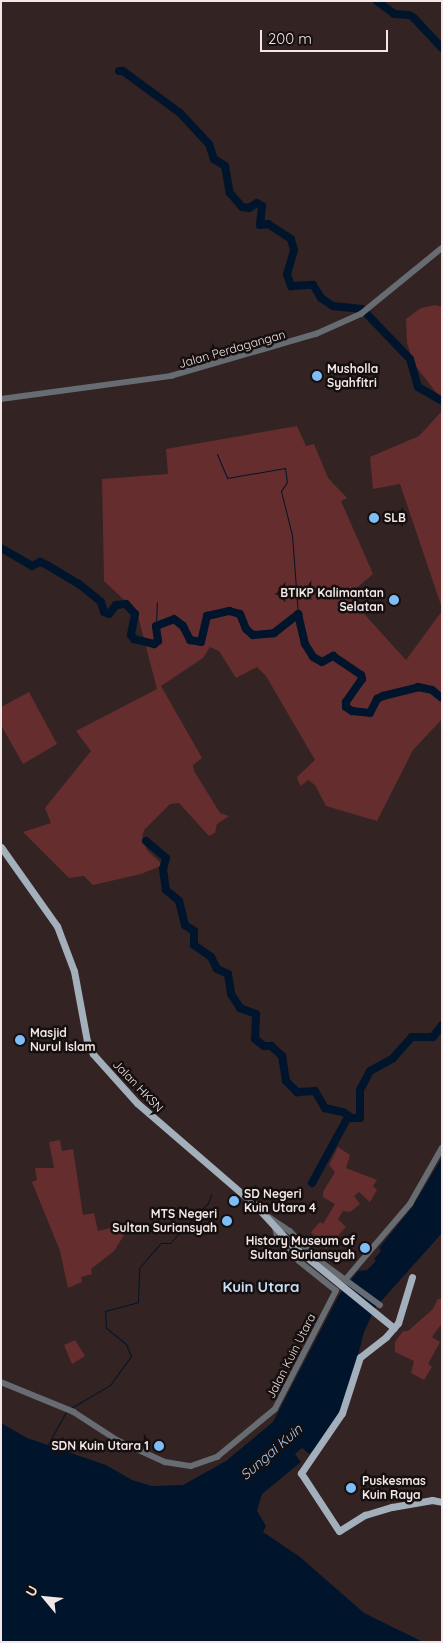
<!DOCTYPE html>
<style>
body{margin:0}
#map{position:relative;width:443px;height:1643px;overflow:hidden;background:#342323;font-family:Quicksand,sans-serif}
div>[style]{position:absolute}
.green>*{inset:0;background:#662d2f}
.water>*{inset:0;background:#00152b}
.stream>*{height:1px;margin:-0.5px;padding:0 0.5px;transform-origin:0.5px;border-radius:0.5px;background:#00152b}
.river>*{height:8px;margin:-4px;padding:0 4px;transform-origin:4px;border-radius:4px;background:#00152b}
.minor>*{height:5.5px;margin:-2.75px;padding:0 2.75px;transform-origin:2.75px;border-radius:2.75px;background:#666c71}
.major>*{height:7px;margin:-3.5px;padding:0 3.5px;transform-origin:3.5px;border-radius:3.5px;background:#a3afbb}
.major-bridge>*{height:7px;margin:-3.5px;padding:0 3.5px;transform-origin:3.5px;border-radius:3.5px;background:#a3afbb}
.dots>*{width:14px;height:14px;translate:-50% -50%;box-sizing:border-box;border:2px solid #160f0f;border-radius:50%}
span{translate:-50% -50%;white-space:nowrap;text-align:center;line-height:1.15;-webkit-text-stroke:5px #160f0f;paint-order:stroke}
.street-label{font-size:12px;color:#f2e6e6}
.poi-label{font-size:12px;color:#f2e6e6;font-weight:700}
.left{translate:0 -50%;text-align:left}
.right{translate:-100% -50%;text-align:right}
.water-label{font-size:14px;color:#a2cdf5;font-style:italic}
.quarter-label{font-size:15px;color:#c7def5;font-weight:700}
.frame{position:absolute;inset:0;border:2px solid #f2e6e6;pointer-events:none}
.north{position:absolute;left:20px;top:1573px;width:50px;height:50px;-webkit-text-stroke:4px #160f0f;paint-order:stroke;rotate:298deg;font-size:14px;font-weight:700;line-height:20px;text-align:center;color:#f2e6e6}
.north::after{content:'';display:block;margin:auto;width:18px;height:22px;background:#f2e6e6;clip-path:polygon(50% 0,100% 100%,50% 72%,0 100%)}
.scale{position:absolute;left:260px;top:30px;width:128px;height:22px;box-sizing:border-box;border:2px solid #f2e6e6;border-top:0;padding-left:6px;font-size:15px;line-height:18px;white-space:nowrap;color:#f2e6e6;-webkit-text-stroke:4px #160f0f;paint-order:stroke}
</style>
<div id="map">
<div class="green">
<div style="clip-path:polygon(435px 305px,442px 307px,442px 400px,414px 364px,407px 343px,406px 319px,421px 308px)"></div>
<div style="clip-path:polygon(442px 411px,442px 608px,400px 484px,373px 489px,370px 457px,419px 436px)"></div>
<div style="clip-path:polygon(297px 426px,306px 446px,314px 444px,328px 478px,347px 498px,341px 501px,373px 574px,352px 592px,356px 605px,406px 660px,442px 611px,442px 719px,413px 750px,377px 821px,326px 806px,315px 785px,308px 780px,301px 786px,298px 781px,297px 777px,315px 760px,266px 676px,257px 667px,236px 678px,219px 651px,210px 647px,203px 658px,161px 686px,202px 758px,193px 765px,194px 771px,220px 813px,229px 816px,217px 824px,215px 833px,209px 836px,179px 803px,170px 804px,144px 830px,142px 838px,147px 850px,163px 865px,141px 874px,93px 885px,84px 876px,69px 878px,23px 832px,51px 823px,45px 808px,91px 751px,76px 731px,157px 689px,137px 612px,104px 581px,102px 479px,168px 474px,166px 449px)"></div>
<div style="clip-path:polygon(29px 692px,57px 744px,23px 764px,1px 725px,1px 707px)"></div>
<div style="clip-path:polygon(60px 1140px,62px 1151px,73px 1149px,83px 1215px,94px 1213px,98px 1231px,111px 1228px,124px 1235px,114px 1251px,91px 1269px,92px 1274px,81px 1277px,82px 1282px,68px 1288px,60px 1251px,32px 1182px,37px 1180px,35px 1168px,54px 1168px,49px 1142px)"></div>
<div style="clip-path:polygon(338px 1147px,350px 1155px,346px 1168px,377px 1180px,373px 1186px,377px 1190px,370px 1202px,359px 1192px,354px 1196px,360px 1204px,350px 1212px,343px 1211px,338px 1219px,346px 1227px,326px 1249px,311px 1232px,320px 1222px,323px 1224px,335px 1204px,323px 1197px,323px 1192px,335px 1172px,329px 1165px)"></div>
<div style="clip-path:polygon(438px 1299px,442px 1299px,442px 1323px,432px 1337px,440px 1342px,428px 1364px,432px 1367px,424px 1380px,411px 1373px,414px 1361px,395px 1352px,395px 1342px,403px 1331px,408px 1331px,433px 1309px)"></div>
<div style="clip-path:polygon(75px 1340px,85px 1356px,72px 1364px,64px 1345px)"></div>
</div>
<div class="water">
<div style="clip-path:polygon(442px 1157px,442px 1233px,375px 1308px,364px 1332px,347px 1399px,319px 1445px,309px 1454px,302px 1448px,295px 1454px,301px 1462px,262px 1494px,257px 1511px,266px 1526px,263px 1532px,300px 1557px,364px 1613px,423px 1642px,1px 1642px,1px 1423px,27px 1438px,106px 1465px,132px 1480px,152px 1486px,183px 1485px,226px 1461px,273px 1422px,339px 1295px,358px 1271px,367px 1270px,376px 1261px,374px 1259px,381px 1251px,379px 1248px,413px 1206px)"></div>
</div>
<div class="stream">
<div style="left:217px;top:454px;width:26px;rotate:67deg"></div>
<div style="left:227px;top:478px;width:59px;rotate:-9.8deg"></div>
<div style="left:285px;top:468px;width:14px;rotate:82deg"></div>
<div style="left:287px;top:482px;width:11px;rotate:124deg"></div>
<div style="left:281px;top:491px;width:45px;rotate:76deg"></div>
<div style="left:292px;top:535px;width:79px;rotate:85.7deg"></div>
<div style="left:156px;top:626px;width:24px;rotate:-88deg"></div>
<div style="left:71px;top:1408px;width:45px;rotate:-30.5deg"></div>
<div style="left:110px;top:1385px;width:36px;rotate:-54deg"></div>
<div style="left:131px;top:1356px;width:13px;rotate:-113deg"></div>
<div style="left:126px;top:1344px;width:26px;rotate:-141deg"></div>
<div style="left:106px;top:1328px;width:17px;rotate:-93deg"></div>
<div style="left:105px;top:1311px;width:34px;rotate:-15deg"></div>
<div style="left:138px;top:1302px;width:34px;rotate:-88deg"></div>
<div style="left:139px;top:1268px;width:33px;rotate:-49deg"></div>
<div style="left:161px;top:1243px;width:9px"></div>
<div style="left:170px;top:1243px;width:55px;rotate:-46.5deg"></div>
<div style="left:208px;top:1203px;width:9px;rotate:-69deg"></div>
<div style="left:47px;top:1446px;width:39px;rotate:-61deg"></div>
</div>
<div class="river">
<div style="left:377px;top:1px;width:21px;rotate:37deg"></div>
<div style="left:394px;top:14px;width:15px;rotate:4deg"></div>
<div style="left:413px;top:17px;width:42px;rotate:46.9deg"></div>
<div style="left:119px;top:71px;width:4px"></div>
<div style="left:123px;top:71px;width:71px;rotate:36.4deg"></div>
<div style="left:180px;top:113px;width:42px;rotate:46.9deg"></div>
<div style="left:209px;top:144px;width:16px;rotate:72deg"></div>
<div style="left:214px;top:159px;width:13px;rotate:32deg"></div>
<div style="left:225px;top:166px;width:27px;rotate:80deg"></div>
<div style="left:230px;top:193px;width:18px;rotate:49deg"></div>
<div style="left:242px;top:207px;width:7px;rotate:8deg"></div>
<div style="left:249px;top:208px;width:9px;rotate:-32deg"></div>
<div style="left:257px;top:203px;width:6px;rotate:31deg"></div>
<div style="left:262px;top:206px;width:19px;rotate:96deg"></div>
<div style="left:260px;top:225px;width:8px;rotate:-7deg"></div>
<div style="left:268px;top:224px;width:27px;rotate:33deg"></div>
<div style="left:291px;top:239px;width:11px;rotate:75deg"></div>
<div style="left:294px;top:250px;width:25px;rotate:106deg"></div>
<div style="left:287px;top:274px;width:13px;rotate:72deg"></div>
<div style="left:291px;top:286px;width:22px;rotate:-3deg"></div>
<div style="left:313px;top:285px;width:15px;rotate:58deg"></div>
<div style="left:321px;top:298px;width:14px;rotate:34deg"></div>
<div style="left:333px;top:306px;width:29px;rotate:6deg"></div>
<div style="left:362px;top:309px;width:69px;rotate:46.2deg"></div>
<div style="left:410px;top:359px;width:29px;rotate:74deg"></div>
<div style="left:418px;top:387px;width:28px;rotate:30deg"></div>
<div style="left:1px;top:548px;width:36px;rotate:30deg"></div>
<div style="left:32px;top:566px;width:9px;rotate:-27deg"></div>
<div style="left:40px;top:562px;width:8px;rotate:23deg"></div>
<div style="left:47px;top:565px;width:37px;rotate:31deg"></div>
<div style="left:79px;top:584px;width:28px;rotate:39deg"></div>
<div style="left:101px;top:602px;width:10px;rotate:73deg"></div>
<div style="left:104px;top:612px;width:5px;rotate:22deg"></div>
<div style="left:109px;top:614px;width:11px;rotate:-52deg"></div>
<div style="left:116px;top:605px;width:10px;rotate:-6deg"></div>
<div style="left:126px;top:604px;width:13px;rotate:48deg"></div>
<div style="left:135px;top:614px;width:21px;rotate:101deg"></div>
<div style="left:131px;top:635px;width:5px;rotate:53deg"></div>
<div style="left:134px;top:639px;width:21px;rotate:14deg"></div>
<div style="left:154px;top:644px;width:5px;rotate:-37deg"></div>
<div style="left:158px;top:641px;width:15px;rotate:-98deg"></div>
<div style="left:156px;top:626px;width:19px;rotate:-21deg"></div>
<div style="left:174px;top:619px;width:11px;rotate:38deg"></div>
<div style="left:183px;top:626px;width:16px;rotate:63deg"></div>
<div style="left:190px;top:640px;width:11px;rotate:10deg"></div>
<div style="left:201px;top:642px;width:27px;rotate:-77deg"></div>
<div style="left:207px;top:616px;width:23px;rotate:-13deg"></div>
<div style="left:229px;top:611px;width:11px;rotate:15deg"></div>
<div style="left:240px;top:614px;width:16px;rotate:68deg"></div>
<div style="left:246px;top:629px;width:9px;rotate:41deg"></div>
<div style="left:253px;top:635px;width:21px;rotate:-5deg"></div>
<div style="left:274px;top:633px;width:31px;rotate:-38deg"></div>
<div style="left:298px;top:614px;width:31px;rotate:77deg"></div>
<div style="left:305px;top:644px;width:15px;rotate:58deg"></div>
<div style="left:313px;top:657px;width:10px;rotate:29deg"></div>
<div style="left:322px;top:662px;width:13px;rotate:-29deg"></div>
<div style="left:333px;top:656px;width:34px;rotate:34deg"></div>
<div style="left:361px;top:675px;width:4px;rotate:76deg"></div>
<div style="left:362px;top:679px;width:28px;rotate:125deg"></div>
<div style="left:346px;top:702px;width:5px;rotate:90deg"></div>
<div style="left:346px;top:707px;width:7px;rotate:34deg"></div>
<div style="left:352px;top:711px;width:18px;rotate:6deg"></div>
<div style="left:370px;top:713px;width:16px;rotate:-63deg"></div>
<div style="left:377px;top:699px;width:7px;rotate:-27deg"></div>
<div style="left:383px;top:696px;width:36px;rotate:-14deg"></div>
<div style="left:418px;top:687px;width:14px;rotate:12deg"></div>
<div style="left:432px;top:690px;width:13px;rotate:39deg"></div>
<div style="left:146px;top:841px;width:26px;rotate:40deg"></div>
<div style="left:166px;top:858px;width:11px;rotate:105deg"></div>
<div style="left:163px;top:869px;width:21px;rotate:82deg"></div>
<div style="left:166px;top:890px;width:17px;rotate:40deg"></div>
<div style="left:179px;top:901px;width:25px;rotate:76deg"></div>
<div style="left:185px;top:925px;width:11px;rotate:34deg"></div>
<div style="left:194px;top:931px;width:14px;rotate:90deg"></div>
<div style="left:194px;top:945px;width:21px;rotate:35deg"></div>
<div style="left:211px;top:957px;width:13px;rotate:63deg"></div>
<div style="left:217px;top:969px;width:12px;rotate:24deg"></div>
<div style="left:228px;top:974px;width:20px;rotate:81deg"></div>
<div style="left:231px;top:994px;width:17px;rotate:57deg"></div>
<div style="left:240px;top:1008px;width:17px;rotate:21deg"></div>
<div style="left:256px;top:1014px;width:25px;rotate:92deg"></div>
<div style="left:255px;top:1039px;width:11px;rotate:38deg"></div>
<div style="left:264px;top:1046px;width:7px"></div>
<div style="left:271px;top:1046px;width:15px;rotate:42deg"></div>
<div style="left:282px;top:1056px;width:25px;rotate:81deg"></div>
<div style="left:286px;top:1081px;width:16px;rotate:45deg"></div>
<div style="left:297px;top:1092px;width:18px;rotate:-3deg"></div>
<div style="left:315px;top:1091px;width:20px;rotate:60deg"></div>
<div style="left:325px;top:1108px;width:18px;rotate:13deg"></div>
<div style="left:343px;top:1112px;width:11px;rotate:34deg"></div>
<div style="left:352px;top:1118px;width:8px"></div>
<div style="left:360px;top:1118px;width:28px;rotate:-90deg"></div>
<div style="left:360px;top:1090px;width:21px;rotate:-62deg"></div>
<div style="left:370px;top:1071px;width:26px;rotate:-29deg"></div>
<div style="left:393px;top:1058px;width:28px;rotate:-48deg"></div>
<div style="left:412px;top:1037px;width:21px"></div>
<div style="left:433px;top:1037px;width:15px;rotate:-53deg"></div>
<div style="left:312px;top:1183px;width:75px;rotate:-61.4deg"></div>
</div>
<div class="minor">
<div style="left:1px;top:399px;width:172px;rotate:-7.7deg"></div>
<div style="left:171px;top:376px;width:151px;rotate:-16.2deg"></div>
<div style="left:316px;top:334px;width:49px;rotate:-24deg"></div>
<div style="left:361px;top:314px;width:104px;rotate:-39.2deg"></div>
<div style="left:269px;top:1217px;width:25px;rotate:34deg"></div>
<div style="left:290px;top:1231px;width:39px;rotate:46deg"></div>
<div style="left:317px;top:1259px;width:78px;rotate:36.1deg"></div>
<div style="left:346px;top:1279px;width:99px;rotate:-49.5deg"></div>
<div style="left:410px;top:1204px;width:64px;rotate:-60.3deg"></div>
<div style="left:1px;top:1382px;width:79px;rotate:22.3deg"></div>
<div style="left:74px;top:1412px;width:51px;rotate:33.1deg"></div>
<div style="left:117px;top:1440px;width:53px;rotate:24.6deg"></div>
<div style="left:165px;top:1462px;width:26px;rotate:9deg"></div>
<div style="left:191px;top:1466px;width:28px;rotate:-19deg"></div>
<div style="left:217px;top:1457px;width:75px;rotate:-39.6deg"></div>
<div style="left:275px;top:1409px;width:133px;rotate:-62.7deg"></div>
<div style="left:336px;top:1291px;width:63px;rotate:-141.5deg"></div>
<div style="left:287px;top:1252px;width:15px;rotate:-127deg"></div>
<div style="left:278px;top:1240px;width:12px;rotate:-104deg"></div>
</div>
<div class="major">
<div style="left:1px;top:847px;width:97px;rotate:54.7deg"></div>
<div style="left:57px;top:926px;width:48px;rotate:69.3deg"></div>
<div style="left:74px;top:971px;width:71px;rotate:79.5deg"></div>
<div style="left:87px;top:1041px;width:14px;rotate:65deg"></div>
<div style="left:93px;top:1054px;width:66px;rotate:48.1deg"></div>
<div style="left:137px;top:1103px;width:156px;rotate:40.8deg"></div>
<div style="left:255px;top:1205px;width:56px;rotate:47.2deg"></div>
<div style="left:412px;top:1277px;width:48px;rotate:106.9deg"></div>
<div style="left:398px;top:1323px;width:18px;rotate:131deg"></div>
<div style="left:386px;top:1337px;width:33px;rotate:142deg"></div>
<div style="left:360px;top:1357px;width:59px;rotate:107.8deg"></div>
<div style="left:342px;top:1413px;width:73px;rotate:124.3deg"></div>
<div style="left:301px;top:1473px;width:69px;rotate:56.8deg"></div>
<div style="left:339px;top:1531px;width:31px;rotate:-32deg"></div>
<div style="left:365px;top:1515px;width:28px;rotate:-17deg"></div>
<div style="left:392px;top:1507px;width:41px;rotate:-9.9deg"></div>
<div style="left:432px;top:1500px;width:10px;rotate:11deg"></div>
</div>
<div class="major-bridge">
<div style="left:293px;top:1246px;width:130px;rotate:39.1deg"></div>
</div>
<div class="dots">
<div style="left:317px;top:376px;background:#7dbef9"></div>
<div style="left:374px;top:518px;background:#7dbef9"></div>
<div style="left:394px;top:600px;background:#7dbef9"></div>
<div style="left:20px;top:1040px;background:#7dbef9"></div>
<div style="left:234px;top:1201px;background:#7dbef9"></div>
<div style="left:227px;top:1221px;background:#7dbef9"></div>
<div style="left:365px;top:1248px;background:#7dbef9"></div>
<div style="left:159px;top:1446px;background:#7dbef9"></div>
<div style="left:351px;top:1488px;background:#7dbef9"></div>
</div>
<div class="street-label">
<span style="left:232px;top:349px;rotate:-16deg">Jalan Perdagangan</span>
<span style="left:138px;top:1086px;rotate:46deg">Jalan HKSN</span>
<span style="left:291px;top:1356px;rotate:-63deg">Jalan Kuin Utara</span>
</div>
<div class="poi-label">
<span class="left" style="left:327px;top:376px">Musholla<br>Syahfitri</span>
<span class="left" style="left:384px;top:518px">SLB</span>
<span class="right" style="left:384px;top:600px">BTIKP Kalimantan<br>Selatan</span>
<span class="left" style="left:30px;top:1040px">Masjid<br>Nurul Islam</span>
<span class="left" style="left:244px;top:1201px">SD Negeri<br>Kuin Utara 4</span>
<span class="right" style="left:217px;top:1221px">MTS Negeri<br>Sultan Suriansyah</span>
<span class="right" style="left:355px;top:1248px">History Museum of<br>Sultan Suriansyah</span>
<span class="right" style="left:149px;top:1446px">SDN Kuin Utara 1</span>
<span class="left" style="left:362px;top:1488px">Puskesmas<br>Kuin Raya</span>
</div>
<div class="water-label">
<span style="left:271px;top:1452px;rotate:-41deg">Sungai Kuin</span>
</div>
<div class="quarter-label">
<span style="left:261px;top:1287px">Kuin Utara</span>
</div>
<div class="frame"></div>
<div class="north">U</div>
<div class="scale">200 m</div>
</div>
